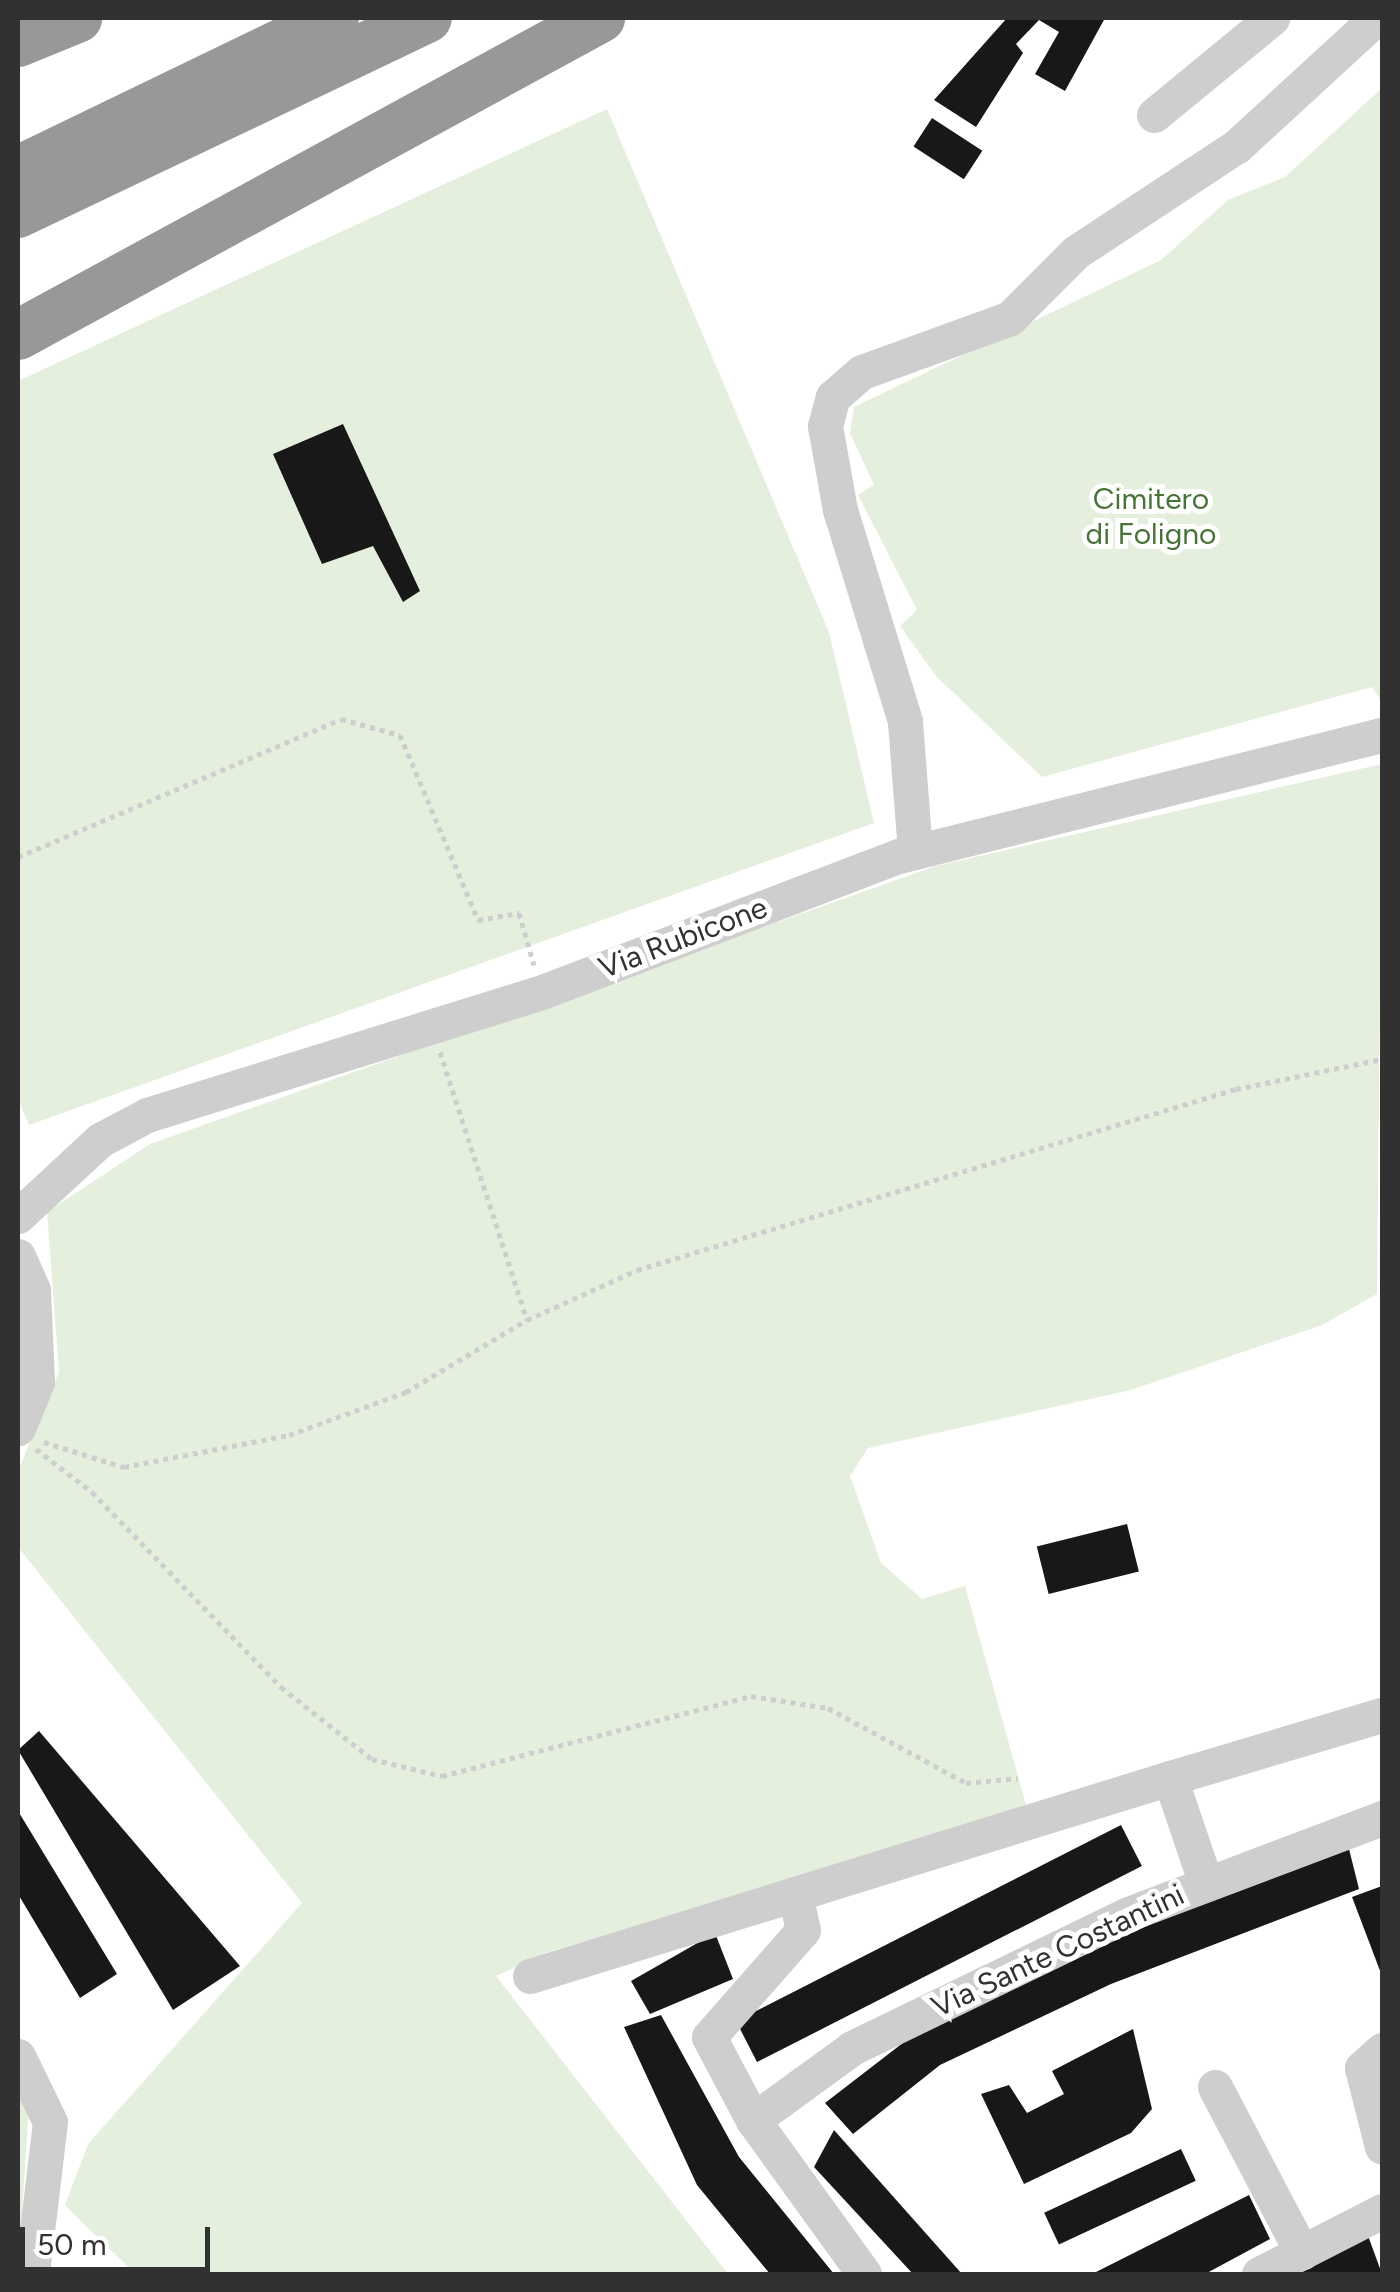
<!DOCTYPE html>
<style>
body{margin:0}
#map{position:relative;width:1400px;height:2292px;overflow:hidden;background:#fff;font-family:Figtree,sans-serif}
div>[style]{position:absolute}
.green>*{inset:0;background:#e4efde}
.building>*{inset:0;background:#181818;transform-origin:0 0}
.path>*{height:5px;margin-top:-2.5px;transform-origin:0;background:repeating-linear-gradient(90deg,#cecece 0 5px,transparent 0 10px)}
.minor>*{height:35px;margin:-17.5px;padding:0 17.5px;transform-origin:17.5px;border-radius:17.5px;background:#cecece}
.highway>*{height:50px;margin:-25px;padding:0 25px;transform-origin:25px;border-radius:25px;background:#989898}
span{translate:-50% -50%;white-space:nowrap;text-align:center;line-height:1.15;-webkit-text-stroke:10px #fff;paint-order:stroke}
.park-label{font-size:30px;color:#497239}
.street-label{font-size:30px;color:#313131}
.frame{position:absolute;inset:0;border:20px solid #313131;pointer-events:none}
.scale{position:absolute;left:20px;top:2227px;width:190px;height:45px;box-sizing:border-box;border:5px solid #313131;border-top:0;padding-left:12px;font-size:30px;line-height:35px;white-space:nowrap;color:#313131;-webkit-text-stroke:8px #fff;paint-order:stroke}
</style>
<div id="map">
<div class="green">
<div style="clip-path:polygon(1382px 88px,1382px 702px,1372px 687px,1042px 777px,936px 676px,900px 626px,917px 610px,858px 495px,874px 485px,850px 433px,854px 407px,1161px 260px,1228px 200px,1285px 177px)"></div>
<div style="clip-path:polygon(607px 109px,829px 632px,874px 823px,29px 1125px,18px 1099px,18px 381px)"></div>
<div style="clip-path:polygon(1382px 764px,1377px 1294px,1322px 1325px,1131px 1390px,868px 1448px,850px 1476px,881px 1563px,922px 1599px,965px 1586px,1028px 1812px,548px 1952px,496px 1976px,728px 2274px,135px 2274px,65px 2205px,88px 2144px,302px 1903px,18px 1547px,18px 1471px,59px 1372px,47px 1212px,150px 1144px,936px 866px)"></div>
<div style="clip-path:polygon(18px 2071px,29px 2105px,18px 2274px)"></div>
</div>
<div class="building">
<div style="clip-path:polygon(1007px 18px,1105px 18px,1065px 91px,1035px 74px,1059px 32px,1039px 20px,1016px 44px,1023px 53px,976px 127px,934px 100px)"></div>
<div style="left:932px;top:118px;width:60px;height:34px;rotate:33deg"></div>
<div style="clip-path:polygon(343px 424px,420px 591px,403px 602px,373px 546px,322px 564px,273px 454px)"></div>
<div style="left:1127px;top:1524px;width:49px;height:93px;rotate:76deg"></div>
<div style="clip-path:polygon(39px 1731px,240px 1966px,173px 2010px,18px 1750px)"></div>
<div style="clip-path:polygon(18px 1811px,117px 1974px,80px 1998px,18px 1894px)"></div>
<div style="left:1121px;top:1825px;width:46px;height:432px;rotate:63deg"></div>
<div style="clip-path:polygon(1348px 1845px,1359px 1889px,1111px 1984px,940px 2065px,853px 2134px,825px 2103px,930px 2022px,1104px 1936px)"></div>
<div style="clip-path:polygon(1382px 1886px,1382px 1976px,1352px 1897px)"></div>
<div style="clip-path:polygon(715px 1933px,733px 1979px,650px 2014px,631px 1981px)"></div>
<div style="clip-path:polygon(661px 2015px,739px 2157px,834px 2274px,770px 2274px,697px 2185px,624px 2027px)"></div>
<div style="clip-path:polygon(1133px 2029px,1152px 2109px,1131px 2133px,1024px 2184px,981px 2094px,1009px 2085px,1027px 2113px,1064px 2094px,1052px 2071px)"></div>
<div style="clip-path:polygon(834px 2130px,962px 2274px,913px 2274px,814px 2167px)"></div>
<div style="left:1181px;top:2149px;width:35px;height:151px;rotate:65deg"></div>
<div style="clip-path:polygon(1249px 2195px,1270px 2239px,1205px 2274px,1092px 2274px)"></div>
<div style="clip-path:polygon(1367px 2233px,1382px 2274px,1288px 2274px)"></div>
</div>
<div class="path">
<div style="left:18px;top:857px;width:351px;rotate:-23.1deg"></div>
<div style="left:341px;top:719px;width:61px;rotate:15.2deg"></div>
<div style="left:400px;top:735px;width:201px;rotate:67.1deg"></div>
<div style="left:478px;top:920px;width:42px;rotate:-9.7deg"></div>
<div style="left:519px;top:913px;width:54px;rotate:73.9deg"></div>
<div style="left:440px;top:1052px;width:282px;rotate:72deg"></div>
<div style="left:44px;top:1442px;width:84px;rotate:17.4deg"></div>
<div style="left:124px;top:1467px;width:168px;rotate:-11deg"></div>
<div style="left:289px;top:1435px;width:125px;rotate:-20.2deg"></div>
<div style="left:406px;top:1392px;width:141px;rotate:-30.8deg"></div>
<div style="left:527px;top:1320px;width:121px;rotate:-24.4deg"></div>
<div style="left:637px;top:1270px;width:626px;rotate:-16.81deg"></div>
<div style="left:1236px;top:1089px;width:149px;rotate:-11.6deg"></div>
<div style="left:36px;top:1449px;width:71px;rotate:37.5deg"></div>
<div style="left:92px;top:1492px;width:272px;rotate:45.9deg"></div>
<div style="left:281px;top:1687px;width:116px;rotate:38.4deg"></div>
<div style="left:372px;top:1759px;width:72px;rotate:13.7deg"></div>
<div style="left:442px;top:1776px;width:319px;rotate:-14.5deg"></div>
<div style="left:751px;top:1696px;width:78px;rotate:8.9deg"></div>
<div style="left:828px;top:1708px;width:157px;rotate:28.5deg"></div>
<div style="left:966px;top:1783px;width:52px;rotate:-5.5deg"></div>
</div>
<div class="minor">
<div style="left:1154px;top:115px;width:153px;rotate:-39.4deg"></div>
<div style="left:915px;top:852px;width:131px;rotate:-94.4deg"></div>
<div style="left:905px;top:721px;width:221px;rotate:-107.1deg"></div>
<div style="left:840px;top:510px;width:85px;rotate:-100.1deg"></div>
<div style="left:825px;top:426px;width:30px;rotate:-75deg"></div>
<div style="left:833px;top:397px;width:38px;rotate:-41deg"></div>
<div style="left:862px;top:372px;width:158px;rotate:-20deg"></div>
<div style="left:1010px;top:318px;width:93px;rotate:-45deg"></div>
<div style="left:1076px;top:252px;width:193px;rotate:-33.4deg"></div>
<div style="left:1237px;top:146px;width:189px;rotate:-42.6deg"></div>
<div style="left:18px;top:1216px;width:112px;rotate:-42.8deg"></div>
<div style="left:100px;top:1140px;width:53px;rotate:-28deg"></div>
<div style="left:147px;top:1115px;width:414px;rotate:-17.3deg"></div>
<div style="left:542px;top:992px;width:382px;rotate:-20.9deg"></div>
<div style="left:899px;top:856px;width:498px;rotate:-14.1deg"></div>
<div style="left:18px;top:1256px;width:37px;rotate:66deg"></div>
<div style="left:33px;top:1290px;width:92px;rotate:87.5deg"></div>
<div style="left:37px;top:1382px;width:50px;rotate:112.4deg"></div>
<div style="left:1170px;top:1778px;width:221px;rotate:-16.6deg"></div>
<div style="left:796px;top:1898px;width:33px;rotate:78deg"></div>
<div style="left:803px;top:1930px;width:142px;rotate:131.3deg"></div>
<div style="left:709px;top:2037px;width:94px;rotate:62.1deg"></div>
<div style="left:753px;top:2120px;width:190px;rotate:54.2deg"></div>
<div style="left:530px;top:1976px;width:670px;rotate:-17.19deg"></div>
<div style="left:1170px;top:1778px;width:112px;rotate:71.2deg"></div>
<div style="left:1382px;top:2050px;width:27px;rotate:138deg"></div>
<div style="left:1362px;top:2068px;width:81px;rotate:75.8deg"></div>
<div style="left:18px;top:2056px;width:73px;rotate:64.1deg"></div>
<div style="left:50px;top:2122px;width:153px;rotate:96.8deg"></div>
<div style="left:1215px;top:2087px;width:187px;rotate:62.3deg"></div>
<div style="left:753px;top:2120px;width:122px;rotate:-36deg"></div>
<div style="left:852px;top:2048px;width:307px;rotate:-25.9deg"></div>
<div style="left:1128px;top:1914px;width:272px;rotate:-20.7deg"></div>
<div style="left:1259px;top:2274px;width:138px;rotate:-27.1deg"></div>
</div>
<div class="highway">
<div style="left:18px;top:42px;width:64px;rotate:-22.1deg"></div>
<div style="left:18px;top:171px;width:351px;rotate:-25.8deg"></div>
<div style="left:18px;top:213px;width:453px;rotate:-25.5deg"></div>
<div style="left:18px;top:335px;width:663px;rotate:-28.58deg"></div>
</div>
<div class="park-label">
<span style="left:1151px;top:516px">Cimitero<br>di Foligno</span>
</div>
<div class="street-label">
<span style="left:683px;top:938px;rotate:-21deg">Via Rubicone</span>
<span style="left:1058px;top:1951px;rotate:-25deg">Via Sante Costantini</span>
</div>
<div class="frame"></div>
<div class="scale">50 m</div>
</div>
